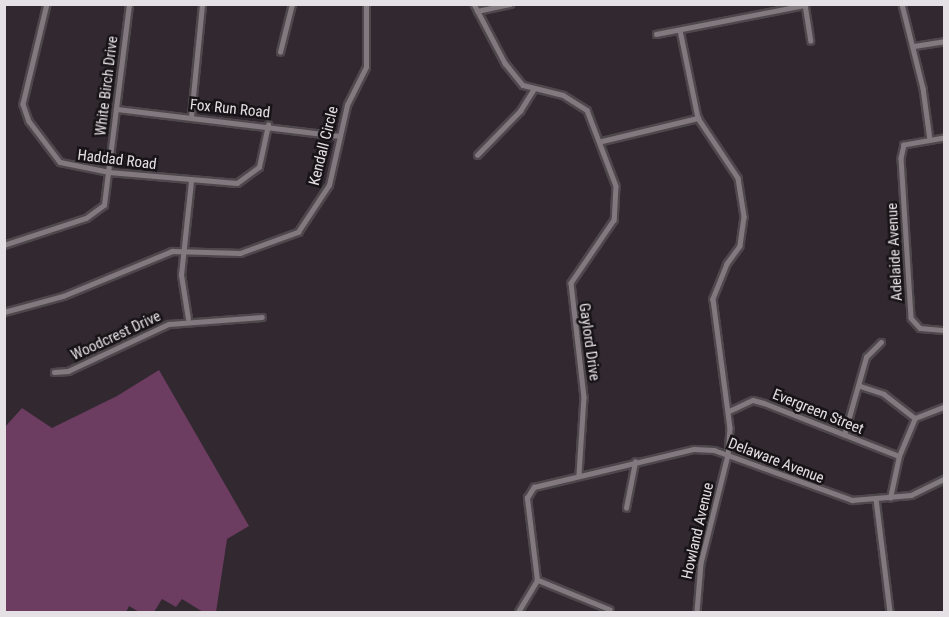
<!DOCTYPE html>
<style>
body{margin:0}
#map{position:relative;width:949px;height:617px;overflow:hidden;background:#31292f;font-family:"Roboto Condensed",sans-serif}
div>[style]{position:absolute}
.green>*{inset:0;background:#6c3c61}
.roads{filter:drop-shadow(2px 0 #4e484c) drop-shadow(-2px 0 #4e484c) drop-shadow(0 2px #4e484c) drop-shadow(0 -2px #4e484c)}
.street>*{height:4.5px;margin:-2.25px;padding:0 2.25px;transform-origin:2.25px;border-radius:2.25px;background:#82797f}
span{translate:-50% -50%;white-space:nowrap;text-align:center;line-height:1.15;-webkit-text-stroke:5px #171316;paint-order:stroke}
.street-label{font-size:15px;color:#e5e0e3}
.frame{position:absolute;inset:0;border:6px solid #e5e0e3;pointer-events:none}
</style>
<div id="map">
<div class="green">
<div style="clip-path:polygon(159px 370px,249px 526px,227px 539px,216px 612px,203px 612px,182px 599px,176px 607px,162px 599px,154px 612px,139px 612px,129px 606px,126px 612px,5px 612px,5px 427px,22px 408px,52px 428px,117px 396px)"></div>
</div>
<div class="roads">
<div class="street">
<div style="left:47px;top:4px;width:103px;rotate:103.5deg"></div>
<div style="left:23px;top:104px;width:18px;rotate:71deg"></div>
<div style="left:29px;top:121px;width:51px;rotate:52.9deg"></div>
<div style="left:60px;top:162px;width:50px;rotate:11.5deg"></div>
<div style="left:109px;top:172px;width:128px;rotate:4.9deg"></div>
<div style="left:237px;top:183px;width:27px;rotate:-36deg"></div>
<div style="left:259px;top:167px;width:43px;rotate:-77.9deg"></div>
<div style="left:474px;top:4px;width:67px;rotate:62.3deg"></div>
<div style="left:505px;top:63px;width:28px;rotate:51deg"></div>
<div style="left:523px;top:85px;width:41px;rotate:14deg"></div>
<div style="left:563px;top:95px;width:28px;rotate:32deg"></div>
<div style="left:587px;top:110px;width:81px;rotate:69.1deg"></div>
<div style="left:616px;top:186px;width:34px;rotate:93deg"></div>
<div style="left:614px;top:220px;width:76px;rotate:124.3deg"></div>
<div style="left:571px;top:283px;width:115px;rotate:83.5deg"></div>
<div style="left:584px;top:397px;width:78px;rotate:93.7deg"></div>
<div style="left:805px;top:4px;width:37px;rotate:81deg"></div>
<div style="left:902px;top:4px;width:87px;rotate:76deg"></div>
<div style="left:923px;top:88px;width:52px;rotate:82.3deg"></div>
<div style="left:477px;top:11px;width:34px;rotate:-12deg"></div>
<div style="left:680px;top:30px;width:90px;rotate:78.4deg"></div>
<div style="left:698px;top:118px;width:72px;rotate:56.3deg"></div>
<div style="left:738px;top:178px;width:39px;rotate:81deg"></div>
<div style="left:744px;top:217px;width:29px;rotate:98deg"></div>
<div style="left:740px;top:246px;width:22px;rotate:126deg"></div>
<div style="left:727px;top:264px;width:38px;rotate:112deg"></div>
<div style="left:713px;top:299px;width:130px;rotate:82.5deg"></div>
<div style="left:730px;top:428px;width:27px;rotate:94deg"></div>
<div style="left:728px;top:455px;width:111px;rotate:104deg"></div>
<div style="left:701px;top:563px;width:49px;rotate:94.7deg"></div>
<div style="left:656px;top:34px;width:152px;rotate:-11deg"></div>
<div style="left:914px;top:46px;width:30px;rotate:-9deg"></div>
<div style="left:280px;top:52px;width:49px;rotate:-76deg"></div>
<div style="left:117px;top:109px;width:224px;rotate:6.9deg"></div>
<div style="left:191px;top:117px;width:114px;rotate:-84.4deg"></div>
<div style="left:944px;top:138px;width:41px;rotate:170.1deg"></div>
<div style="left:904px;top:145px;width:13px;rotate:103deg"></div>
<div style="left:901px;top:158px;width:160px;rotate:86.4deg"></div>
<div style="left:911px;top:318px;width:13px;rotate:48deg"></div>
<div style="left:920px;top:328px;width:24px;rotate:5deg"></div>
<div style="left:602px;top:141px;width:99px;rotate:-13.5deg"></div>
<div style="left:477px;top:155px;width:62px;rotate:-45.7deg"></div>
<div style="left:520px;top:111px;width:26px;rotate:-58deg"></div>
<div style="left:4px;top:245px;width:86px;rotate:-18.2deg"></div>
<div style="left:86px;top:218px;width:22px;rotate:-36deg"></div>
<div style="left:104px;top:205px;width:203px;rotate:-82.9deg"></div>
<div style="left:4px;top:312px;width:61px;rotate:-15.2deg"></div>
<div style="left:63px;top:296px;width:118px;rotate:-22.4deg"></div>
<div style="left:172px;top:251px;width:68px;rotate:1.7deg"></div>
<div style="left:240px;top:253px;width:62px;rotate:-19.9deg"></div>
<div style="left:298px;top:232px;width:56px;rotate:-56.6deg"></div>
<div style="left:329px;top:185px;width:82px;rotate:-77.3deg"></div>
<div style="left:347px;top:105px;width:42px;rotate:-63.4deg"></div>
<div style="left:366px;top:67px;width:63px;rotate:-90deg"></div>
<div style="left:188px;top:319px;width:45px;rotate:-99deg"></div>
<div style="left:181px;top:275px;width:95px;rotate:-83.9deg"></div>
<div style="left:54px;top:372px;width:14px;rotate:-4deg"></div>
<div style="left:68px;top:371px;width:111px;rotate:-25deg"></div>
<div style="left:169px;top:324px;width:93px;rotate:-4.3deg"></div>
<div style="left:860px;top:386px;width:25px;rotate:18deg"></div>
<div style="left:884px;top:394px;width:39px;rotate:38deg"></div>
<div style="left:915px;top:418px;width:31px;rotate:-21deg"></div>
<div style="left:729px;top:411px;width:26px;rotate:-25deg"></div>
<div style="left:753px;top:400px;width:11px;rotate:15deg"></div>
<div style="left:764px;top:403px;width:145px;rotate:21.4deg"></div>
<div style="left:844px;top:435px;width:81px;rotate:-74.2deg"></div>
<div style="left:866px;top:357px;width:21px;rotate:-45deg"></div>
<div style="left:890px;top:498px;width:43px;rotate:-77.9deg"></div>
<div style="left:899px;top:456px;width:41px;rotate:-67.2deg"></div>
<div style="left:876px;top:499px;width:114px;rotate:82.9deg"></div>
<div style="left:626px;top:508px;width:47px;rotate:-78.9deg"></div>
<div style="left:610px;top:610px;width:79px;rotate:-157.7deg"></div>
<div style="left:537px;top:580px;width:83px;rotate:-97deg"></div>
<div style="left:527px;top:498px;width:13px;rotate:-58deg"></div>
<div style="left:534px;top:487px;width:164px;rotate:-13.4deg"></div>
<div style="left:694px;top:449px;width:20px;rotate:3deg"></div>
<div style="left:714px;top:450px;width:147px;rotate:19.9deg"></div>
<div style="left:852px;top:500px;width:59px;rotate:-4.8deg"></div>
<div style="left:911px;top:495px;width:37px;rotate:-26deg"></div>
<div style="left:518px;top:612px;width:37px;rotate:-59deg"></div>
</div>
</div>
<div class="street-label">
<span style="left:107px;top:86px;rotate:-83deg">White Birch Drive</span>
<span style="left:230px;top:109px;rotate:6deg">Fox Run Road</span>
<span style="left:324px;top:146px;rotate:-76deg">Kendall Circle</span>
<span style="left:117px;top:160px;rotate:7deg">Haddad Road</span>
<span style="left:895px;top:252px;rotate:-93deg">Adelaide Avenue</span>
<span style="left:116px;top:336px;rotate:-25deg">Woodcrest Drive</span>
<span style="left:589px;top:342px;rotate:82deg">Gaylord Drive</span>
<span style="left:818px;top:412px;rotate:22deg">Evergreen Street</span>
<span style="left:776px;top:461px;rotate:21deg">Delaware Avenue</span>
<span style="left:698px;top:531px;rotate:-77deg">Howland Avenue</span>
</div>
<div class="frame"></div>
</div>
